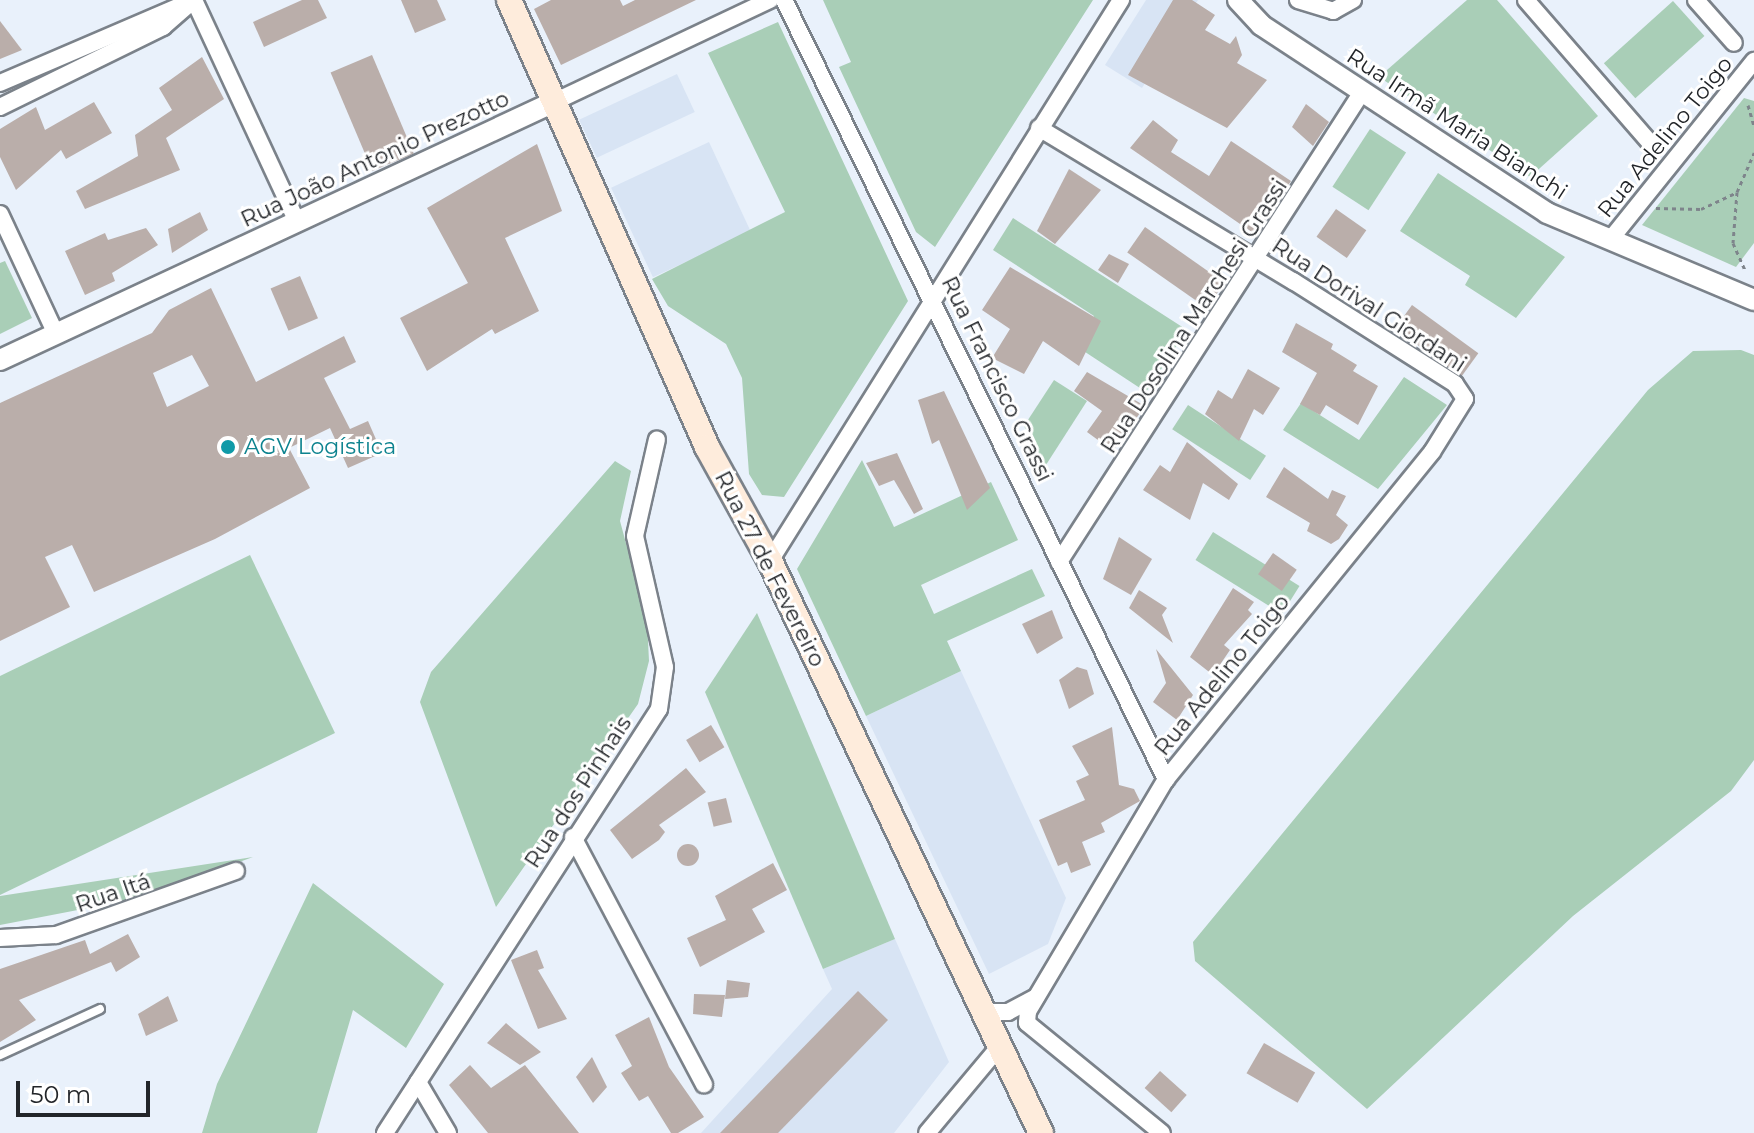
<!DOCTYPE html>
<meta charset="utf-8">
<style>
body{margin:0}
#map{position:relative;width:1754px;height:1133px;overflow:hidden;background:#e9f1fb;font-family:Montserrat,sans-serif}
div>[style]{position:absolute}
.built>*{inset:0;background:#d8e4f4;transform-origin:0 0}
.green>*{inset:0;background:#a9ceb7;transform-origin:0 0}
.building>*{inset:0;background:#baaeaa;transform-origin:0 0}
.round{border-radius:50%}
.path>*{height:3px;margin-top:-1.5px;transform-origin:0;background:repeating-linear-gradient(90deg,#7e848b 0 4px,transparent 0 8px)}
.roads{filter:drop-shadow(2px 0 #7b828a) drop-shadow(-2px 0 #7b828a) drop-shadow(0 2px #7b828a) drop-shadow(0 -2px #7b828a)}
.service>*{height:8px;margin:-4px;padding:0 4px;transform-origin:4px;border-radius:4px;background:#fff}
.minor>*{height:16px;margin:-8px;padding:0 8px;transform-origin:8px;border-radius:8px;background:#fff}
.tertiary>*{height:20px;margin:-10px;padding:0 10px;transform-origin:10px;border-radius:10px;background:#fff}
.secondary>*{height:24px;margin:-12px;padding:0 12px;transform-origin:12px;border-radius:12px;background:#feecdc}
.dots>*{width:22px;height:22px;translate:-50% -50%;box-sizing:border-box;border:4px solid #fff;border-radius:50%}
span{translate:-50% -50%;white-space:nowrap;text-align:center;line-height:1.15;-webkit-text-stroke:6px #fff;paint-order:stroke}
.street-label{font-size:22px;color:#222529}
.culture-label{font-size:22px;color:#0d838f}
.left{translate:0 -50%;text-align:left}
.scale{position:absolute;left:16px;top:1081px;width:134px;height:36px;box-sizing:border-box;border:4px solid #222529;border-top:0;padding-left:10px;font-size:24px;line-height:28px;white-space:nowrap;color:#222529;-webkit-text-stroke:6px #fff;paint-order:stroke}
</style>
<div id="map">
<div class="built">
<div style="clip-path:polygon(1146px 0,1198px 0,1142px 88px,1105px 65px)"></div>
<div style="left:677px;top:74px;width:42px;height:108px;rotate:65deg"></div>
<div style="left:709px;top:142px;width:99px;height:108px;rotate:65deg"></div>
<div style="clip-path:polygon(961px 671px,1066px 898px,1048px 944px,989px 974px,866px 716px)"></div>
<div style="clip-path:polygon(895px 939px,949px 1062px,894px 1133px,701px 1133px,832px 989px,823px 969px)"></div>
</div>
<div class="green">
<div style="clip-path:polygon(823px 0,1093px 0,935px 247px,916px 232px,839px 67px,851px 62px)"></div>
<div style="clip-path:polygon(1467px 0,1497px 0,1598px 116px,1530px 177px,1379px 77px)"></div>
<div style="left:1673px;top:1px;width:47px;height:93px;rotate:48deg"></div>
<div style="clip-path:polygon(778px 22px,908px 301px,784px 497px,762px 495px,749px 474px,742px 378px,726px 344px,668px 306px,652px 279px,785px 212px,708px 53px)"></div>
<div style="clip-path:polygon(1744px 98px,1754px 101px,1754px 243px,1736px 267px,1642px 225px)"></div>
<div style="left:1370px;top:129px;width:43px;height:69px;rotate:33deg"></div>
<div style="clip-path:polygon(1438px 173px,1565px 257px,1516px 318px,1465px 285px,1470px 276px,1400px 231px)"></div>
<div style="clip-path:polygon(1013px 218px,1187px 330px,1146px 392px,1076px 346px,1094px 316px,993px 250px)"></div>
<div style="clip-path:polygon(5px 261px,32px 318px,0 334px,0 263px)"></div>
<div style="clip-path:polygon(1741px 350px,1754px 355px,1754px 760px,1731px 791px,1573px 916px,1367px 1109px,1195px 961px,1193px 942px,1648px 390px,1693px 351px)"></div>
<div style="clip-path:polygon(1404px 377px,1447px 405px,1378px 489px,1283px 430px,1301px 403px,1359px 440px)"></div>
<div style="clip-path:polygon(1054px 380px,1087px 401px,1044px 468px,1024px 426px)"></div>
<div style="left:1188px;top:405px;width:93px;height:29px;rotate:33deg"></div>
<div style="clip-path:polygon(862px 460px,894px 527px,991px 482px,1018px 540px,921px 585px,934px 614px,1032px 569px,1045px 596px,947px 641px,961px 671px,866px 716px,797px 569px)"></div>
<div style="clip-path:polygon(615px 461px,631px 471px,620px 521px,647px 621px,649px 661px,638px 704px,496px 907px,420px 702px,431px 672px)"></div>
<div style="left:1213px;top:532px;width:102px;height:33px;rotate:32deg"></div>
<div style="clip-path:polygon(250px 555px,335px 733px,0 895px,0 676px)"></div>
<div style="clip-path:polygon(757px 613px,895px 939px,823px 969px,705px 692px)"></div>
<div style="clip-path:polygon(253px 857px,140px 898px,0 925px,0 896px)"></div>
<div style="clip-path:polygon(313px 883px,444px 984px,406px 1048px,353px 1010px,317px 1133px,202px 1133px,217px 1084px)"></div>
</div>
<div class="building">
<div style="clip-path:polygon(302px 0,318px 0,327px 18px,264px 47px,253px 22px)"></div>
<div style="clip-path:polygon(401px 0,437px 0,446px 20px,415px 33px)"></div>
<div style="clip-path:polygon(551px 0,620px 0,623px 6px,635px 0,696px 0,561px 65px,534px 9px)"></div>
<div style="clip-path:polygon(1173px 0,1192px 0,1215px 15px,1205px 30px,1230px 44px,1236px 36px,1242px 55px,1237px 63px,1267px 80px,1227px 128px,1128px 75px)"></div>
<div style="clip-path:polygon(0 21px,22px 50px,0 59px)"></div>
<div style="left:372px;top:55px;width:107px;height:45px;rotate:67deg"></div>
<div style="clip-path:polygon(202px 57px,224px 99px,166px 138px,180px 170px,85px 209px,76px 191px,138px 156px,135px 135px,172px 110px,159px 88px)"></div>
<div style="clip-path:polygon(94px 102px,112px 133px,66px 159px,61px 150px,16px 190px,0 157px,0 129px,36px 107px,45px 130px)"></div>
<div style="clip-path:polygon(1306px 104px,1329px 122px,1313px 146px,1292px 127px)"></div>
<div style="clip-path:polygon(1153px 120px,1178px 140px,1171px 152px,1209px 176px,1231px 141px,1291px 181px,1256px 235px,1130px 148px)"></div>
<div style="clip-path:polygon(537px 144px,562px 211px,505px 238px,539px 311px,495px 334px,492px 329px,427px 371px,400px 318px,468px 283px,427px 208px)"></div>
<div style="clip-path:polygon(1069px 169px,1101px 190px,1055px 244px,1037px 231px)"></div>
<div style="left:1336px;top:209px;width:37px;height:34px;rotate:35deg"></div>
<div style="clip-path:polygon(200px 212px,208px 230px,172px 253px,168px 229px)"></div>
<div style="left:1145px;top:227px;width:97px;height:31px;rotate:35deg"></div>
<div style="clip-path:polygon(146px 228px,158px 245px,112px 273px,115px 281px,85px 295px,65px 251px,105px 233px,108px 240px)"></div>
<div style="clip-path:polygon(1109px 254px,1129px 264px,1118px 283px,1098px 270px)"></div>
<div style="clip-path:polygon(1010px 267px,1101px 321px,1079px 366px,1043px 341px,1024px 374px,992px 358px,1010px 329px,982px 310px)"></div>
<div style="left:300px;top:276px;width:46px;height:32px;rotate:67deg"></div>
<div style="clip-path:polygon(evenodd,211px 288px,256px 382px,344px 336px,356px 362px,324px 378px,350px 429px,368px 421px,382px 453px,348px 468px,330px 428px,289px 448px,310px 488px,215px 539px,94px 592px,72px 545px,45px 557px,70px 607px,0 641px,0 403px,152px 333px,169px 310px,211px 288px,192px 355px,209px 386px,167px 407px,153px 373px,192px 355px)"></div>
<div style="left:1412px;top:305px;width:82px;height:29px;rotate:36deg"></div>
<div style="clip-path:polygon(1296px 323px,1333px 344px,1331px 349px,1357px 365px,1353px 371px,1378px 386px,1358px 425px,1326px 405px,1320px 415px,1300px 404px,1317px 373px,1282px 352px)"></div>
<div style="clip-path:polygon(1248px 369px,1280px 388px,1263px 415px,1254px 409px,1239px 441px,1205px 414px,1218px 390px,1232px 399px)"></div>
<div style="clip-path:polygon(1087px 372px,1145px 406px,1113px 451px,1087px 432px,1102px 411px,1074px 391px)"></div>
<div style="clip-path:polygon(944px 391px,990px 488px,967px 510px,939px 440px,932px 444px,918px 400px)"></div>
<div style="clip-path:polygon(1187px 442px,1238px 484px,1229px 500px,1203px 483px,1190px 520px,1143px 490px,1160px 465px,1170px 472px)"></div>
<div style="clip-path:polygon(897px 453px,923px 509px,914px 514px,894px 480px,879px 486px,866px 463px)"></div>
<div style="clip-path:polygon(1284px 467px,1328px 499px,1332px 490px,1346px 496px,1336px 515px,1348px 525px,1339px 539px,1331px 544px,1307px 531px,1310px 523px,1266px 497px)"></div>
<div style="clip-path:polygon(1119px 537px,1152px 559px,1131px 595px,1103px 579px)"></div>
<div style="left:1273px;top:553px;width:29px;height:26px;rotate:35deg"></div>
<div style="clip-path:polygon(1233px 588px,1254px 602px,1248px 610px,1252px 614px,1224px 645px,1230px 650px,1213px 675px,1190px 657px)"></div>
<div style="clip-path:polygon(1139px 590px,1167px 608px,1162px 615px,1173px 643px,1129px 608px)"></div>
<div style="clip-path:polygon(1052px 610px,1063px 638px,1037px 654px,1022px 624px)"></div>
<div style="clip-path:polygon(1156px 649px,1193px 695px,1177px 720px,1153px 702px,1166px 683px)"></div>
<div style="clip-path:polygon(1077px 667px,1087px 670px,1094px 694px,1069px 709px,1059px 680px)"></div>
<div style="left:711px;top:725px;width:26px;height:29px;rotate:59deg"></div>
<div style="clip-path:polygon(1112px 727px,1119px 785px,1134px 789px,1140px 801px,1101px 823px,1105px 832px,1082px 842px,1091px 865px,1071px 873px,1067px 862px,1058px 866px,1039px 820px,1085px 800px,1076px 781px,1089px 775px,1072px 746px)"></div>
<div style="clip-path:polygon(686px 768px,706px 792px,659px 825px,665px 832px,659px 840px,632px 859px,610px 830px)"></div>
<div style="left:726px;top:798px;width:25px;height:19px;rotate:76deg"></div>
<div class="round" style="left:677px;top:844px;width:22px;height:22px"></div>
<div style="clip-path:polygon(773px 863px,787px 890px,752px 909px,765px 932px,700px 967px,687px 938px,726px 920px,715px 896px)"></div>
<div style="clip-path:polygon(128px 934px,140px 957px,116px 972px,111px 962px,19px 1000px,36px 1020px,0 1042px,0 969px,85px 940px,90px 954px)"></div>
<div style="clip-path:polygon(537px 950px,544px 968px,538px 970px,567px 1019px,538px 1029px,511px 960px)"></div>
<div style="clip-path:polygon(727px 980px,750px 983px,748px 997px,725px 999px)"></div>
<div style="clip-path:polygon(858px 991px,888px 1020px,778px 1133px,720px 1133px)"></div>
<div style="clip-path:polygon(694px 994px,725px 995px,722px 1017px,693px 1014px)"></div>
<div style="clip-path:polygon(168px 996px,178px 1021px,146px 1036px,138px 1014px)"></div>
<div style="clip-path:polygon(649px 1017px,669px 1067px,704px 1117px,678px 1133px,671px 1133px,648px 1096px,639px 1101px,621px 1073px,632px 1066px,615px 1035px)"></div>
<div style="clip-path:polygon(506px 1023px,514px 1030px,541px 1052px,520px 1065px,487px 1043px)"></div>
<div style="left:1264px;top:1043px;width:59px;height:35px;rotate:30deg"></div>
<div style="clip-path:polygon(592px 1057px,607px 1087px,593px 1103px,576px 1077px)"></div>
<div style="clip-path:polygon(470px 1065px,491px 1088px,525px 1065px,579px 1133px,488px 1133px,449px 1085px)"></div>
<div style="left:1160px;top:1071px;width:36px;height:23px;rotate:42deg"></div>
</div>
<div class="path">
<div style="left:1748px;top:105px;width:22px;rotate:74deg"></div>
<div style="left:1737px;top:192px;width:51px;rotate:94.5deg"></div>
<div style="left:1733px;top:243px;width:30px;rotate:66deg"></div>
<div style="left:1656px;top:208px;width:45px;rotate:1.3deg"></div>
<div style="left:1701px;top:209px;width:40px;rotate:-25deg"></div>
<div style="left:1737px;top:192px;width:43px;rotate:-66.4deg"></div>
</div>
<div class="roads">
<div class="service">
<div style="left:0;top:1055px;width:110px;rotate:-24.7deg"></div>
</div>
<div class="minor">
<div style="left:194px;top:0;width:245px;rotate:65.1deg"></div>
<div style="left:784px;top:0;width:868px;rotate:63.88deg"></div>
<div style="left:1298px;top:0;width:37px;rotate:17deg"></div>
<div style="left:1333px;top:11px;width:23px;rotate:-29deg"></div>
<div style="left:1526px;top:0;width:192px;rotate:49deg"></div>
<div style="left:1696px;top:0;width:57px;rotate:48.5deg"></div>
<div style="left:0;top:83px;width:206px;rotate:-23.2deg"></div>
<div style="left:556px;top:101px;width:237px;rotate:-25.3deg"></div>
<div style="left:0;top:107px;width:182px;rotate:-26.1deg"></div>
<div style="left:163px;top:27px;width:41px;rotate:-41.1deg"></div>
<div style="left:1039px;top:128px;width:297px;rotate:31.1deg"></div>
<div style="left:1293px;top:281px;width:192px;rotate:32.4deg"></div>
<div style="left:1455px;top:384px;width:18px;rotate:56deg"></div>
<div style="left:1465px;top:399px;width:62px;rotate:121.9deg"></div>
<div style="left:1432px;top:452px;width:422px;rotate:129.1deg"></div>
<div style="left:1166px;top:779px;width:270px;rotate:120.7deg"></div>
<div style="left:1028px;top:1011px;width:12px;rotate:95deg"></div>
<div style="left:1027px;top:1023px;width:174px;rotate:39.2deg"></div>
<div style="left:0;top:214px;width:132px;rotate:65deg"></div>
<div style="left:1610px;top:240px;width:230px;rotate:-51.2deg"></div>
<div style="left:770px;top:561px;width:662px;rotate:-57.97deg"></div>
<div style="left:1059px;top:562px;width:559px;rotate:-57.19deg"></div>
<div style="left:573px;top:837px;width:280px;rotate:62.1deg"></div>
<div style="left:0;top:938px;width:56px;rotate:-3.1deg"></div>
<div style="left:56px;top:935px;width:191px;rotate:-19.6deg"></div>
<div style="left:985px;top:1012px;width:23px"></div>
<div style="left:1008px;top:1012px;width:32px;rotate:-28deg"></div>
<div style="left:418px;top:1082px;width:59px;rotate:59.5deg"></div>
<div style="left:385px;top:1133px;width:505px;rotate:-57.13deg"></div>
<div style="left:659px;top:709px;width:42px;rotate:-81.9deg"></div>
<div style="left:665px;top:667px;width:134px;rotate:-102.9deg"></div>
<div style="left:635px;top:536px;width:99px;rotate:-77.2deg"></div>
<div style="left:927px;top:1133px;width:111px;rotate:-50.1deg"></div>
</div>
<div class="tertiary">
<div style="left:1238px;top:0;width:34px;rotate:47deg"></div>
<div style="left:1261px;top:25px;width:342px;rotate:33.3deg"></div>
<div style="left:1547px;top:213px;width:225px;rotate:22.8deg"></div>
<div style="left:0;top:360px;width:613px;rotate:-24.98deg"></div>
</div>
<div class="secondary">
<div style="left:509px;top:0;width:489px;rotate:66.1deg"></div>
<div style="left:707px;top:447px;width:130px;rotate:61.1deg"></div>
<div style="left:770px;top:561px;width:633px;rotate:64.65deg"></div>
</div>
</div>
<div class="dots">
<div style="left:228px;top:447px;background:#0f9aa8"></div>
</div>
<div class="street-label">
<span style="left:1457px;top:124px;rotate:33deg">Rua Irmã Maria Bianchi</span>
<span style="left:1665px;top:137px;rotate:-51deg">Rua Adelino Toigo</span>
<span style="left:375px;top:159px;rotate:-25deg">Rua João Antonio Prezotto</span>
<span style="left:1369px;top:305px;rotate:33deg">Rua Dorival Giordani</span>
<span style="left:1194px;top:316px;rotate:-57deg">Rua Dosolina Marchesi Grassi</span>
<span style="left:997px;top:379px;rotate:64deg">Rua Francisco Grassi</span>
<span style="left:770px;top:569px;rotate:63deg">Rua 27 de Fevereiro</span>
<span style="left:1222px;top:675px;rotate:-51deg">Rua Adelino Toigo</span>
<span style="left:578px;top:792px;rotate:-57deg">Rua dos Pinhais</span>
<span style="left:113px;top:893px;rotate:-19deg">Rua Itá</span>
</div>
<div class="culture-label">
<span class="left" style="left:244px;top:447px">AGV Logística</span>
</div>
<div class="scale">50 m</div>
</div>
